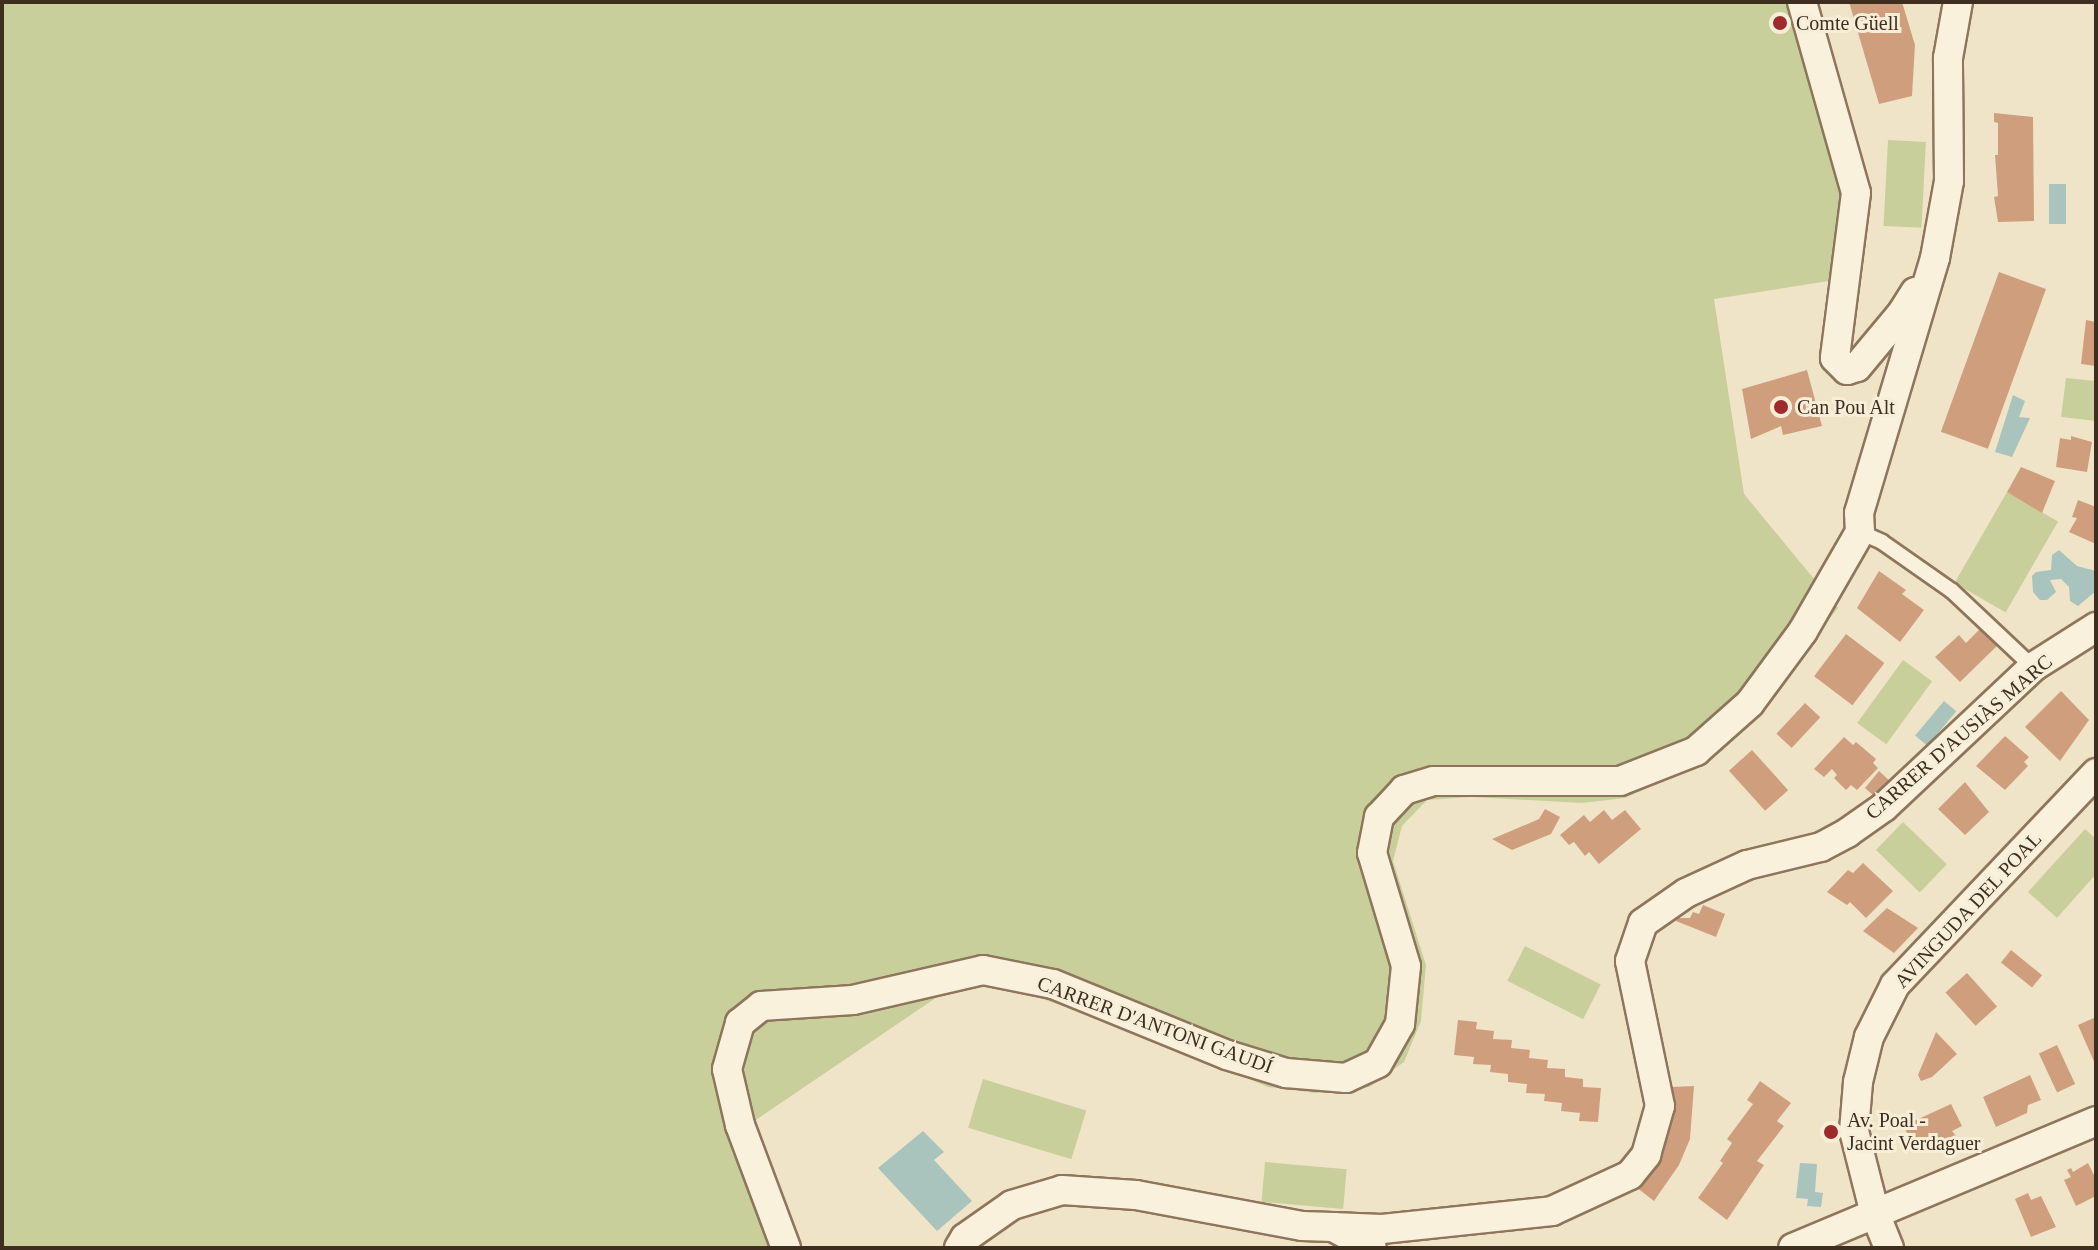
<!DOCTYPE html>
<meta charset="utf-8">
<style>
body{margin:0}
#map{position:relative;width:2098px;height:1250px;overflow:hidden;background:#f0e4c8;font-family:Georgia,serif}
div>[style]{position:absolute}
.green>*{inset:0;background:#c9cf9b;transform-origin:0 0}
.water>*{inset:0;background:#a9c4bc;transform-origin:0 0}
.building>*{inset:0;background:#cf9f7d;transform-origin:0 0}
.roads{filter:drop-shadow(2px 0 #8d765c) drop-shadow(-2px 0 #8d765c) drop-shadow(0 2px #8d765c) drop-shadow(0 -2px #8d765c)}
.lane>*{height:14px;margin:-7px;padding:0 7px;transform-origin:7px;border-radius:7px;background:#faf1dc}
.street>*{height:28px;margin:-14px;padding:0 14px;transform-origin:14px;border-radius:14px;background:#faf1dc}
.dots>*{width:22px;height:22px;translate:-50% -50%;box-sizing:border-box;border:4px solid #f7eed8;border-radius:50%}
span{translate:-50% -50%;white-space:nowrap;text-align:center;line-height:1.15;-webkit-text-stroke:6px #f7eed8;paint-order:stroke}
.poi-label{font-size:20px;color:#3d2e20}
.left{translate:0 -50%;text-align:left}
.street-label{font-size:20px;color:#3d2e20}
.frame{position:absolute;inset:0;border:4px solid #3d2e20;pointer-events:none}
</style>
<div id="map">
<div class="green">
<div style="clip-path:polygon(2px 2px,1799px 2px,1847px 181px,1835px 280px,1714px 299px,1744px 494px,1838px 608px,1749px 719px,1685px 771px,1625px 798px,1582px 803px,1471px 797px,1427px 800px,1402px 826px,1393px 861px,1426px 965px,1421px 1021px,1404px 1062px,1369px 1087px,1316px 1093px,1268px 1087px,1157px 1040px,999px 983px,946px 991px,747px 1126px,799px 1248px,2px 1248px)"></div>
<div style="left:1888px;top:140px;width:38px;height:86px;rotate:3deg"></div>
<div style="clip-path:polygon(2066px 378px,2096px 381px,2096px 421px,2061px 417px)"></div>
<div style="left:2007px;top:492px;width:59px;height:105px;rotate:30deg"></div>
<div style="left:1903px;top:660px;width:36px;height:78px;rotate:36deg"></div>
<div style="left:1903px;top:822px;width:61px;height:39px;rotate:44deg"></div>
<div style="clip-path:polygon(2085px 829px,2096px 839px,2096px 874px,2057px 918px,2028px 892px)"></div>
<div style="left:1525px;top:946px;width:85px;height:39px;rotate:27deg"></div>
<div style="left:983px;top:1079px;width:108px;height:51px;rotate:17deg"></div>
<div style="left:1265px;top:1162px;width:82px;height:40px;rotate:5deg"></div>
</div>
<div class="water">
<div style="left:2049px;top:184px;width:17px;height:40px"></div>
<div style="clip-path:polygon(2013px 395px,2025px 401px,2019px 417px,2030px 418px,2012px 457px,1995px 452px)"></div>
<div style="clip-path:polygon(2059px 550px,2077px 566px,2096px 571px,2096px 591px,2078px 606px,2070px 601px,2069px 587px,2061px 579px,2050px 580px,2056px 592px,2047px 600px,2040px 600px,2033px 592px,2032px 576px,2036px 572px,2051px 570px,2052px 555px)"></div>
<div style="left:1944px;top:701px;width:16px;height:45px;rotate:40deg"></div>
<div style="clip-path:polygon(923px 1131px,944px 1152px,934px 1160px,972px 1201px,937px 1231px,878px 1168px)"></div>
<div style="clip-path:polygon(1800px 1163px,1817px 1164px,1815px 1192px,1823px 1193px,1821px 1207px,1807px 1206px,1808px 1199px,1796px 1198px)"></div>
</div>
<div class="building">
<div style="clip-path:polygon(1849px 2px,1902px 2px,1915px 45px,1912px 96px,1879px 104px)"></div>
<div style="clip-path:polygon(1994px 113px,2033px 117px,2034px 221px,1998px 222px,1994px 197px,1998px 196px,1995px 155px,1998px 155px,1998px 123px,1994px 122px)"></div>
<div style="left:1999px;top:272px;width:50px;height:170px;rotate:20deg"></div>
<div style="clip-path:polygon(2086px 320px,2096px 322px,2096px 366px,2081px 364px)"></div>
<div style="clip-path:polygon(1807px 370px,1822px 426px,1783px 435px,1781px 426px,1751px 439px,1742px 389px)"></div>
<div style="clip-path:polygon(2071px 436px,2092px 442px,2087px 472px,2056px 467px,2060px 438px,2071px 440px)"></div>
<div style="clip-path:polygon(2021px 467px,2055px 481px,2042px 513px,2007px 492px)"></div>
<div style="clip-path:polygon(2078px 500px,2096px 507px,2096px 544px,2069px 532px,2077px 518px,2072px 517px)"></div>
<div style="clip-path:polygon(1879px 571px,1906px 590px,1902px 594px,1924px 610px,1900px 642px,1857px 608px)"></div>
<div style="clip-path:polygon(1982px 627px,1999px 644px,1960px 682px,1935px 657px,1959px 635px,1966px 643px)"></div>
<div style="left:1846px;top:634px;width:48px;height:53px;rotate:37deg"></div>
<div style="clip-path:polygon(2061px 691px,2089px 720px,2060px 761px,2025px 727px)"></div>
<div style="left:1805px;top:703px;width:21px;height:42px;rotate:43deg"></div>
<div style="clip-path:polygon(2005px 736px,2029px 757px,2024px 762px,2028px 766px,2005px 790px,1976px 766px)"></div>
<div style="clip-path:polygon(1844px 737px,1853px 745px,1856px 742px,1876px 759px,1873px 763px,1878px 768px,1857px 790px,1851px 785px,1846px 790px,1834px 778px,1837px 775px,1832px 769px,1824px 777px,1814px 769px)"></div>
<div style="left:1752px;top:750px;width:54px;height:31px;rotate:48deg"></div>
<div style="clip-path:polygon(1879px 771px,1892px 783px,1875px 797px,1865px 788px)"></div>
<div style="clip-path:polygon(1965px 782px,1989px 812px,1965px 835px,1938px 809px)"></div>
<div style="clip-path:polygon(1545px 809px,1560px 817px,1551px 834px,1512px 850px,1492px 839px,1539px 819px)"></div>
<div style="clip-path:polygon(1604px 810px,1612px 820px,1625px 810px,1641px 829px,1599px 864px,1589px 852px,1585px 856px,1574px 842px,1569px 845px,1560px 835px,1584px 815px,1590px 822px)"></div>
<div style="clip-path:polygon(1863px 863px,1893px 891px,1866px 918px,1850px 902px,1847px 905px,1827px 892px,1848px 870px,1853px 873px)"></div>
<div style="clip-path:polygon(1703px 905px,1725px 914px,1716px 937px,1676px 921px,1677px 918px,1690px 918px,1693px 912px,1699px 914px)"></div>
<div style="clip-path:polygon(1887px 908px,1918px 928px,1894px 953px,1863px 931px)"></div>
<div style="left:2011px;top:950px;width:40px;height:16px;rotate:39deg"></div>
<div style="left:1967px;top:973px;width:45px;height:29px;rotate:48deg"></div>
<div style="clip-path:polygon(2096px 1017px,2096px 1066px,2078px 1025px)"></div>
<div style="clip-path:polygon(1458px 1020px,1477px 1022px,1476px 1029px,1494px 1031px,1493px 1039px,1512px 1040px,1511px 1048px,1530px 1050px,1529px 1058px,1548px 1060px,1547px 1068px,1565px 1069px,1565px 1077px,1583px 1079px,1583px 1087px,1601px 1088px,1598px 1122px,1579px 1121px,1580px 1113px,1561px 1111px,1562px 1103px,1544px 1101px,1545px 1094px,1526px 1093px,1527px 1084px,1508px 1082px,1508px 1074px,1490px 1072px,1491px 1065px,1473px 1064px,1474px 1057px,1454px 1055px)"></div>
<div style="clip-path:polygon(1936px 1032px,1957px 1054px,1932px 1077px,1921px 1081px,1918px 1075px)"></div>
<div style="left:2057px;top:1045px;width:43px;height:20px;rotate:65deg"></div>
<div style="clip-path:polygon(2030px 1075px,2041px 1100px,2028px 1105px,2027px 1113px,1996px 1127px,1983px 1097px)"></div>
<div style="clip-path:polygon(1760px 1081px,1791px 1103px,1777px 1121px,1784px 1126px,1757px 1161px,1764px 1165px,1727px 1220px,1698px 1198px,1723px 1163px,1720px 1161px,1732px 1143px,1727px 1139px,1753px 1104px,1747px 1100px)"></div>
<div style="clip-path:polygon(1694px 1086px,1690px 1139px,1679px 1165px,1654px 1201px,1636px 1187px,1652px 1170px,1663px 1150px,1670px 1124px,1671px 1087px)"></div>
<div style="clip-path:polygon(1951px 1104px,1962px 1126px,1952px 1131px,1956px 1136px,1919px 1153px,1903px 1126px)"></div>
<div style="clip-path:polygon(2088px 1163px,2096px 1179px,2096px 1196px,2076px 1206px,2064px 1180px,2071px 1177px,2067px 1170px,2071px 1168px,2073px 1172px)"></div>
<div style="clip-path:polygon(2028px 1193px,2031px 1200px,2041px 1196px,2056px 1227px,2031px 1237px,2015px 1199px)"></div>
</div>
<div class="roads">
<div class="lane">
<div style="left:1860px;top:532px;width:24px;rotate:24deg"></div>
<div style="left:1882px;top:542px;width:85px;rotate:35deg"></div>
<div style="left:1952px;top:591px;width:111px;rotate:43.2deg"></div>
</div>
<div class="street">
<div style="left:1802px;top:2px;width:198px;rotate:74.2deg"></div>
<div style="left:1856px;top:193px;width:166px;rotate:97.3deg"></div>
<div style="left:1835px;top:358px;width:17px;rotate:45deg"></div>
<div style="left:1847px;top:370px;width:10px;rotate:-17deg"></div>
<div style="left:1857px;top:367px;width:70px;rotate:-50.2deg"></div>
<div style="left:1902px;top:313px;width:25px;rotate:-58deg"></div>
<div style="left:1333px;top:1227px;width:49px;rotate:2.3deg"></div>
<div style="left:1382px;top:1229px;width:171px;rotate:-6deg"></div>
<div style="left:1552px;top:1211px;width:86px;rotate:-24.8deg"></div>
<div style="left:1630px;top:1175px;width:26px;rotate:-51deg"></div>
<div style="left:1646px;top:1155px;width:51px;rotate:-74.1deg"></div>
<div style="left:1660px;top:1106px;width:148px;rotate:-101.7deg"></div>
<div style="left:1630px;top:961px;width:40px;rotate:-71.1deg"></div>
<div style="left:1643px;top:923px;width:52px;rotate:-34.9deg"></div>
<div style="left:1686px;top:893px;width:67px;rotate:-24.7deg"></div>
<div style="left:1747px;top:865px;width:76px;rotate:-13.7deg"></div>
<div style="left:1821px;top:847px;width:30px;rotate:-28deg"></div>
<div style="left:1847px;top:833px;width:45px;rotate:-35.1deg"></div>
<div style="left:1884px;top:807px;width:204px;rotate:-43.2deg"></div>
<div style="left:2033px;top:667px;width:75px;rotate:-32.4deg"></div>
<div style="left:786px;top:1248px;width:131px;rotate:-110.5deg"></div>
<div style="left:740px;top:1125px;width:57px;rotate:-103.1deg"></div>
<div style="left:727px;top:1069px;width:48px;rotate:-74.2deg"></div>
<div style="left:740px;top:1023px;width:27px;rotate:-39deg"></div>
<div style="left:761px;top:1006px;width:92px;rotate:-3.7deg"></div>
<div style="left:853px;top:1000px;width:133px;rotate:-13deg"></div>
<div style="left:983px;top:970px;width:71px;rotate:11.3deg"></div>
<div style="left:1053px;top:984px;width:188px;rotate:22.2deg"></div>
<div style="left:1227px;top:1055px;width:62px;rotate:17deg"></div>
<div style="left:1286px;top:1073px;width:60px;rotate:4.8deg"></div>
<div style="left:1346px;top:1078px;width:35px;rotate:-25deg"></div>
<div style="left:1378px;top:1063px;width:45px;rotate:-60.6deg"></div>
<div style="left:1400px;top:1024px;width:58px;rotate:-84.1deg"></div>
<div style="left:1406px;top:966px;width:118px;rotate:-106.7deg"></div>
<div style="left:1372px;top:853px;width:37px;rotate:-79deg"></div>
<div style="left:1379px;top:817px;width:37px;rotate:-47deg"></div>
<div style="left:1404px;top:790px;width:31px;rotate:-17deg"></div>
<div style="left:1434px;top:781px;width:186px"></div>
<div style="left:1620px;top:781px;width:82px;rotate:-21.5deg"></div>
<div style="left:1696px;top:751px;width:72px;rotate:-41.6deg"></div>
<div style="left:1750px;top:703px;width:89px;rotate:-53.6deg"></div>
<div style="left:1803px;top:631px;width:114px;rotate:-60.1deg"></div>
<div style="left:1860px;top:532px;width:19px;rotate:-93deg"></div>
<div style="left:1859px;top:513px;width:266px;rotate:-73.4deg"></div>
<div style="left:1935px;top:258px;width:78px;rotate:-79.7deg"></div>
<div style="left:1949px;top:181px;width:123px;rotate:-90.5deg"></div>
<div style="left:1948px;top:58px;width:57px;rotate:-79.9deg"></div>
<div style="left:959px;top:1248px;width:12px;rotate:-59deg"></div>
<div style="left:965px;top:1238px;width:57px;rotate:-35.1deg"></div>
<div style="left:1012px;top:1205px;width:52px;rotate:-16.7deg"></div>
<div style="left:1062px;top:1190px;width:74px;rotate:3.9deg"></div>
<div style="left:1136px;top:1195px;width:169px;rotate:10.6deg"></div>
<div style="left:1302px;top:1226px;width:31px;rotate:2deg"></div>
<div style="left:1333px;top:1227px;width:44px;rotate:28.3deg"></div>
<div style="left:1793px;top:1248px;width:329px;rotate:-22.7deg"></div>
<div style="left:1889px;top:1248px;width:37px;rotate:-112deg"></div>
<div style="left:1875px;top:1214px;width:86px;rotate:-104.2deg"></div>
<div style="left:1854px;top:1131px;width:49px;rotate:-85.3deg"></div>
<div style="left:1858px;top:1082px;width:46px;rotate:-76.3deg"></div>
<div style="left:1869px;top:1037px;width:58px;rotate:-63.4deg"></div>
<div style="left:1895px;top:985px;width:292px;rotate:-46.5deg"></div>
</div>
</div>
<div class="dots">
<div style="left:1780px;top:23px;background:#9e2a2b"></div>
<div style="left:1781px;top:407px;background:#9e2a2b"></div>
<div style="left:1831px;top:1132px;background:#9e2a2b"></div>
</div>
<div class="poi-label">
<span class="left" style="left:1796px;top:23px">Comte Güell</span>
<span class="left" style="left:1797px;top:407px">Can Pou Alt</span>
<span class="left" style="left:1847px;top:1132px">Av. Poal -<br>Jacint Verdaguer</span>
</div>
<div class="street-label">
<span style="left:1959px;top:737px;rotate:-41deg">CARRER D'AUSIÀS MARC</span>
<span style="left:1968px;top:910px;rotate:-47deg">AVINGUDA DEL POAL</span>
<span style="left:1155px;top:1025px;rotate:20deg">CARRER D'ANTONI GAUDÍ</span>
</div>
<div class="frame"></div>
</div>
